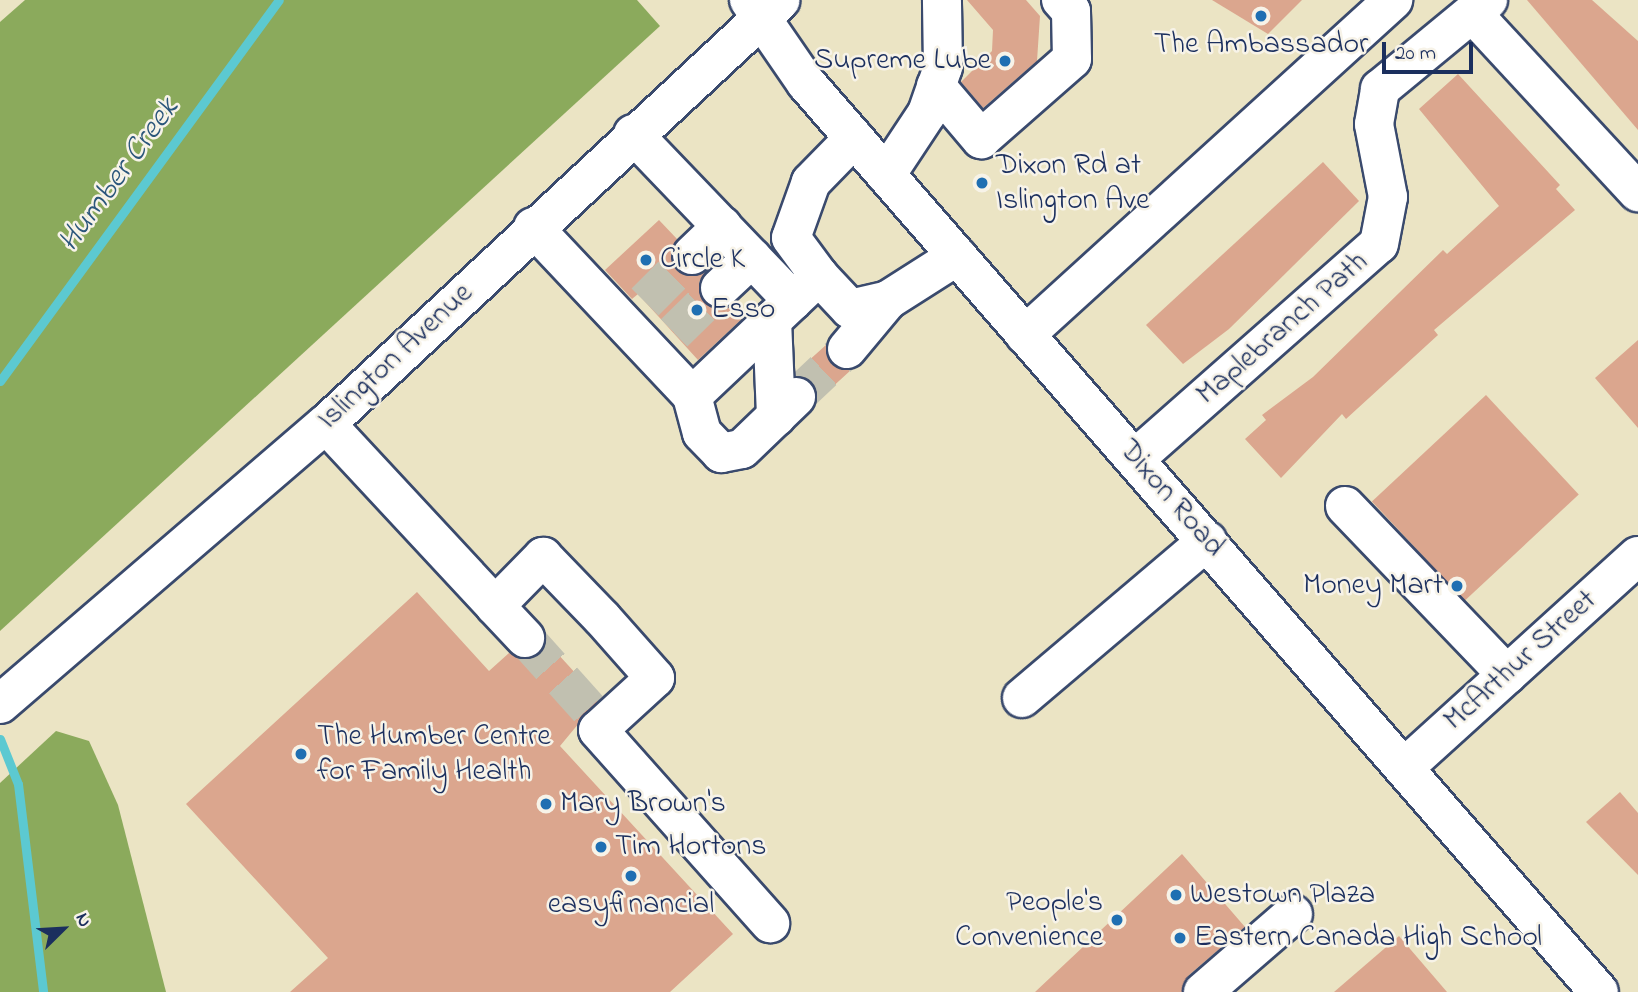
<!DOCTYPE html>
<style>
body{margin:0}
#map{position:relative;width:1638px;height:992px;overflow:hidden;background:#ebe4c4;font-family:"Indie Flower",sans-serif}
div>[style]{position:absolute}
.forest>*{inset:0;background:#8baa5c}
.stream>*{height:9px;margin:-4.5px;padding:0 4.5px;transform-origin:4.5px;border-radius:4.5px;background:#5cc9d1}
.building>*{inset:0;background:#dba68e;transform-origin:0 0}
.minor-tunnel>*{height:38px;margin-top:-19px;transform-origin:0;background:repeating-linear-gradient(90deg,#c1c0b0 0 38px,transparent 0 57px)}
.roads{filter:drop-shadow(2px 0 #3a4a6d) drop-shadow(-2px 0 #3a4a6d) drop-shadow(0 2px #3a4a6d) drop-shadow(0 -2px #3a4a6d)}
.minor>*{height:38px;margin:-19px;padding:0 19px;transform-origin:19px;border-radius:19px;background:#fff}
.major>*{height:38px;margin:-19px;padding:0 19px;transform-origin:19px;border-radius:19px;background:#fff}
.dots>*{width:19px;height:19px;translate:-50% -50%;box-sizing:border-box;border:4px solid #f7f3e8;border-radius:50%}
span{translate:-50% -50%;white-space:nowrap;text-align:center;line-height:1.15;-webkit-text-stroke:5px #f7f3e8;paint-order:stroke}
.poi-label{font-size:30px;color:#1b2f5e}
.right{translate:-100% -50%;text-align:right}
.left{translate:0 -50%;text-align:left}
.street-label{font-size:30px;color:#1b2f5e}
.water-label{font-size:32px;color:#2b567b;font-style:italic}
.north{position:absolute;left:28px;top:894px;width:70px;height:70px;-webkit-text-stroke:5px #f7f3e8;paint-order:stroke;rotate:66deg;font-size:19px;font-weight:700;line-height:28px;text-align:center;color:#1b2f5e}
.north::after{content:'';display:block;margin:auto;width:24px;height:32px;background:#1b2f5e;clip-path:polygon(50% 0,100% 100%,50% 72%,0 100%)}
.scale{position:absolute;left:1382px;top:42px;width:91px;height:32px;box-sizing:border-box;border:4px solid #1b2f5e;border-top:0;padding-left:9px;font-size:21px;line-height:24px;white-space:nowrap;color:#1b2f5e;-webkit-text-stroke:5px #f7f3e8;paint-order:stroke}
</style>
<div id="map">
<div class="forest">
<div style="clip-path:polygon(25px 0,637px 0,660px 26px,0 631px,0 22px)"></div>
<div style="clip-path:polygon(56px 731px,89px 741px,118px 805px,166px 992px,0 992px,0 783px)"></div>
</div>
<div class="stream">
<div style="left:0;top:381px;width:472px;rotate:-53.8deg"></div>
<div style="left:0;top:739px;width:48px;rotate:68.2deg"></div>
<div style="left:18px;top:784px;width:209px;rotate:83.1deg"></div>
</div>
<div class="building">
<div style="clip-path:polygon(967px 0,1026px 0,1040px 16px,1037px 61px,983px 108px,961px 82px,992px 51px,993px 30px)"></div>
<div style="clip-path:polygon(1212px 0,1302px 0,1268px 34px)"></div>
<div style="clip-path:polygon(1527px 0,1592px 0,1638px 41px,1638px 130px)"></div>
<div style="clip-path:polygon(1458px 74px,1560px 185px,1556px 189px,1575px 210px,1434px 330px,1438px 335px,1346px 419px,1342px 414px,1281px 478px,1245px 439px,1266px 420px,1262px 415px,1313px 377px,1443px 250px,1447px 254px,1499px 206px,1419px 109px)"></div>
<div style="clip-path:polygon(1323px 162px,1359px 201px,1229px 329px,1183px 364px,1146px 325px)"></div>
<div style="clip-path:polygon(659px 220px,677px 239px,671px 250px,676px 270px,687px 276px,705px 272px,699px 282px,704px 302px,714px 309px,735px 304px,746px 315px,698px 360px,638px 294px,632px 299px,605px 270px)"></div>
<div style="clip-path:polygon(1638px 340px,1638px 428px,1595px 378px)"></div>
<div style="clip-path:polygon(826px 345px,832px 365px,851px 370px,817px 401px,812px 382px,796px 372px)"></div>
<div style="left:1486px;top:395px;width:136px;height:156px;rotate:47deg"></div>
<div style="clip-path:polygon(417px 592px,489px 671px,509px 653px,531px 659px,546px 641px,599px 699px,560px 746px,733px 934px,670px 992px,290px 992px,328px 958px,186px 804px)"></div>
<div style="clip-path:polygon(1620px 792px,1638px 813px,1638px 875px,1586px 822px)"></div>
<div style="clip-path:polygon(1182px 854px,1245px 927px,1189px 975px,1182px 992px,1035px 992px)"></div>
<div style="clip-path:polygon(1399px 936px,1447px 992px,1334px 992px)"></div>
</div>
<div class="minor-tunnel">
<div style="left:645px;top:302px;width:66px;rotate:-45deg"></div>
<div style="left:674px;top:333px;width:64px;rotate:-44.4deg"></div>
<div style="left:796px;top:397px;width:70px;rotate:-43.3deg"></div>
<div style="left:525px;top:638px;width:103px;rotate:48.1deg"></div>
</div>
<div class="roads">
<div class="minor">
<div style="left:1473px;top:14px;width:243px;rotate:47.2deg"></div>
<div style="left:936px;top:86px;width:70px;rotate:49.7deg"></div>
<div style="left:981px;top:139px;width:121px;rotate:-41.3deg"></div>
<div style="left:1072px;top:59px;width:48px;rotate:-91.2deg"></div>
<div style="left:1071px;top:11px;width:15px;rotate:-132deg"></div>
<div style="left:633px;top:134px;width:231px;rotate:46.2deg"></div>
<div style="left:854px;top:138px;width:62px;rotate:134.3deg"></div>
<div style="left:811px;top:182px;width:59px;rotate:109.7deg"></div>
<div style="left:791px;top:238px;width:47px;rotate:53.6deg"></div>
<div style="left:819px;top:276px;width:45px;rotate:46.8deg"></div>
<div style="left:850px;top:309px;width:39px;rotate:-13deg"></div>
<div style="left:888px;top:300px;width:82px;rotate:-32.5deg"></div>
<div style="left:886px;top:175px;width:74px;rotate:-56.5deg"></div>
<div style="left:927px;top:113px;width:49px;rotate:-70.8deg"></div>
<div style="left:943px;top:67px;width:67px;rotate:-90.9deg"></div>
<div style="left:533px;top:227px;width:232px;rotate:46.7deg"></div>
<div style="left:692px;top:396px;width:175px;rotate:-43.4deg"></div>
<div style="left:692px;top:255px;width:42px;rotate:-44deg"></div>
<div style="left:720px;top:288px;width:44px;rotate:-43.2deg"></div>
<div style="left:772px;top:320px;width:97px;rotate:87.6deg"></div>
<div style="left:1025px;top:335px;width:498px;rotate:-42.3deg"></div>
<div style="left:847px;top:349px;width:64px;rotate:-50.1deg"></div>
<div style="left:692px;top:396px;width:38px;rotate:75deg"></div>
<div style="left:702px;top:433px;width:28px;rotate:46deg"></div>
<div style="left:721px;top:453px;width:21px;rotate:-11deg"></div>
<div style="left:742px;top:449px;width:75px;rotate:-43.9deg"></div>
<div style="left:326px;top:424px;width:248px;rotate:47.1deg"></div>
<div style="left:495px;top:606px;width:69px;rotate:-45.6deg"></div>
<div style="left:543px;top:557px;width:85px;rotate:46deg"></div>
<div style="left:602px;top:618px;width:80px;rotate:48.5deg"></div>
<div style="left:655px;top:678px;width:77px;rotate:137.6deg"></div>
<div style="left:598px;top:730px;width:259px;rotate:48.3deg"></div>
<div style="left:1137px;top:457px;width:322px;rotate:-41.4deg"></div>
<div style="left:1379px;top:244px;width:48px;rotate:-79.2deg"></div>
<div style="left:1388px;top:197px;width:74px;rotate:-100.9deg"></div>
<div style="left:1374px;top:124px;width:36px;rotate:-80deg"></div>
<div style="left:1380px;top:89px;width:140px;rotate:-39.5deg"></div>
<div style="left:1345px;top:506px;width:234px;rotate:46.2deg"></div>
<div style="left:495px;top:606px;width:44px;rotate:46.8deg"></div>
<div style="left:1022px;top:698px;width:243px;rotate:-40.3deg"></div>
<div style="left:1405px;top:767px;width:314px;rotate:-42.2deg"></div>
<div style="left:1203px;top:992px;width:119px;rotate:-40.9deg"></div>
</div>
<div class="major">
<div style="left:749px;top:0;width:101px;rotate:55.5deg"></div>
<div style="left:806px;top:83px;width:1206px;rotate:48.9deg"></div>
<div style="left:0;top:704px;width:430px;rotate:-40.7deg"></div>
<div style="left:326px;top:424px;width:621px;rotate:-42.98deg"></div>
</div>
</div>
<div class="dots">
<div style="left:1261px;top:16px;background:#1f6fb2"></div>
<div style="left:1005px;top:61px;background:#1f6fb2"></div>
<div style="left:982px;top:183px;background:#1f6fb2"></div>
<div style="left:646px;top:260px;background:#1f6fb2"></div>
<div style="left:697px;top:310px;background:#1f6fb2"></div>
<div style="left:1457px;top:586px;background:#1f6fb2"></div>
<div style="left:301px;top:754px;background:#1f6fb2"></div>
<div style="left:546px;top:804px;background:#1f6fb2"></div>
<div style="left:601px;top:847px;background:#1f6fb2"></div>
<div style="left:631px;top:876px;background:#1f6fb2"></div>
<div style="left:1176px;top:895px;background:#1f6fb2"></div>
<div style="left:1117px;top:920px;background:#1f6fb2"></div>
<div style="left:1180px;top:938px;background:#1f6fb2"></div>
</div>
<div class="poi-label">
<span style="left:1261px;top:45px">The Ambassador</span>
<span class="right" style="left:991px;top:61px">Supreme Lube</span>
<span class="left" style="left:996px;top:183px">Dixon Rd at<br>Islington Ave</span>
<span class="left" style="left:660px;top:260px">Circle K</span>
<span class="left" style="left:711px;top:310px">Esso</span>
<span class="right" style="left:1443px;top:586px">Money Mart</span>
<span class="left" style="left:317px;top:754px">The Humber Centre<br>for Family Health</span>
<span class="left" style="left:560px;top:804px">Mary Brown's</span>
<span class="left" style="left:615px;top:847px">Tim Hortons</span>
<span class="left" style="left:1190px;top:895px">Westown Plaza</span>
<span class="right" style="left:1103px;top:920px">People's<br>Convenience</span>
<span style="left:631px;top:905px">easyfinancial</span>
<span class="left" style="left:1194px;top:938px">Eastern Canada High School</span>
</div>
<div class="street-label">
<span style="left:1283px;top:329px;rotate:-41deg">Maplebranch Path</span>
<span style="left:396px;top:357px;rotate:-43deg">Islington Avenue</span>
<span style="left:1171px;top:499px;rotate:49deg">Dixon Road</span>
<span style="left:1521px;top:661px;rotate:-42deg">McArthur Street</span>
</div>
<div class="water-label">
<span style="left:120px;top:176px;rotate:-54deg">Humber Creek</span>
</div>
<div class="north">N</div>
<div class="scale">20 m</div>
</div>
